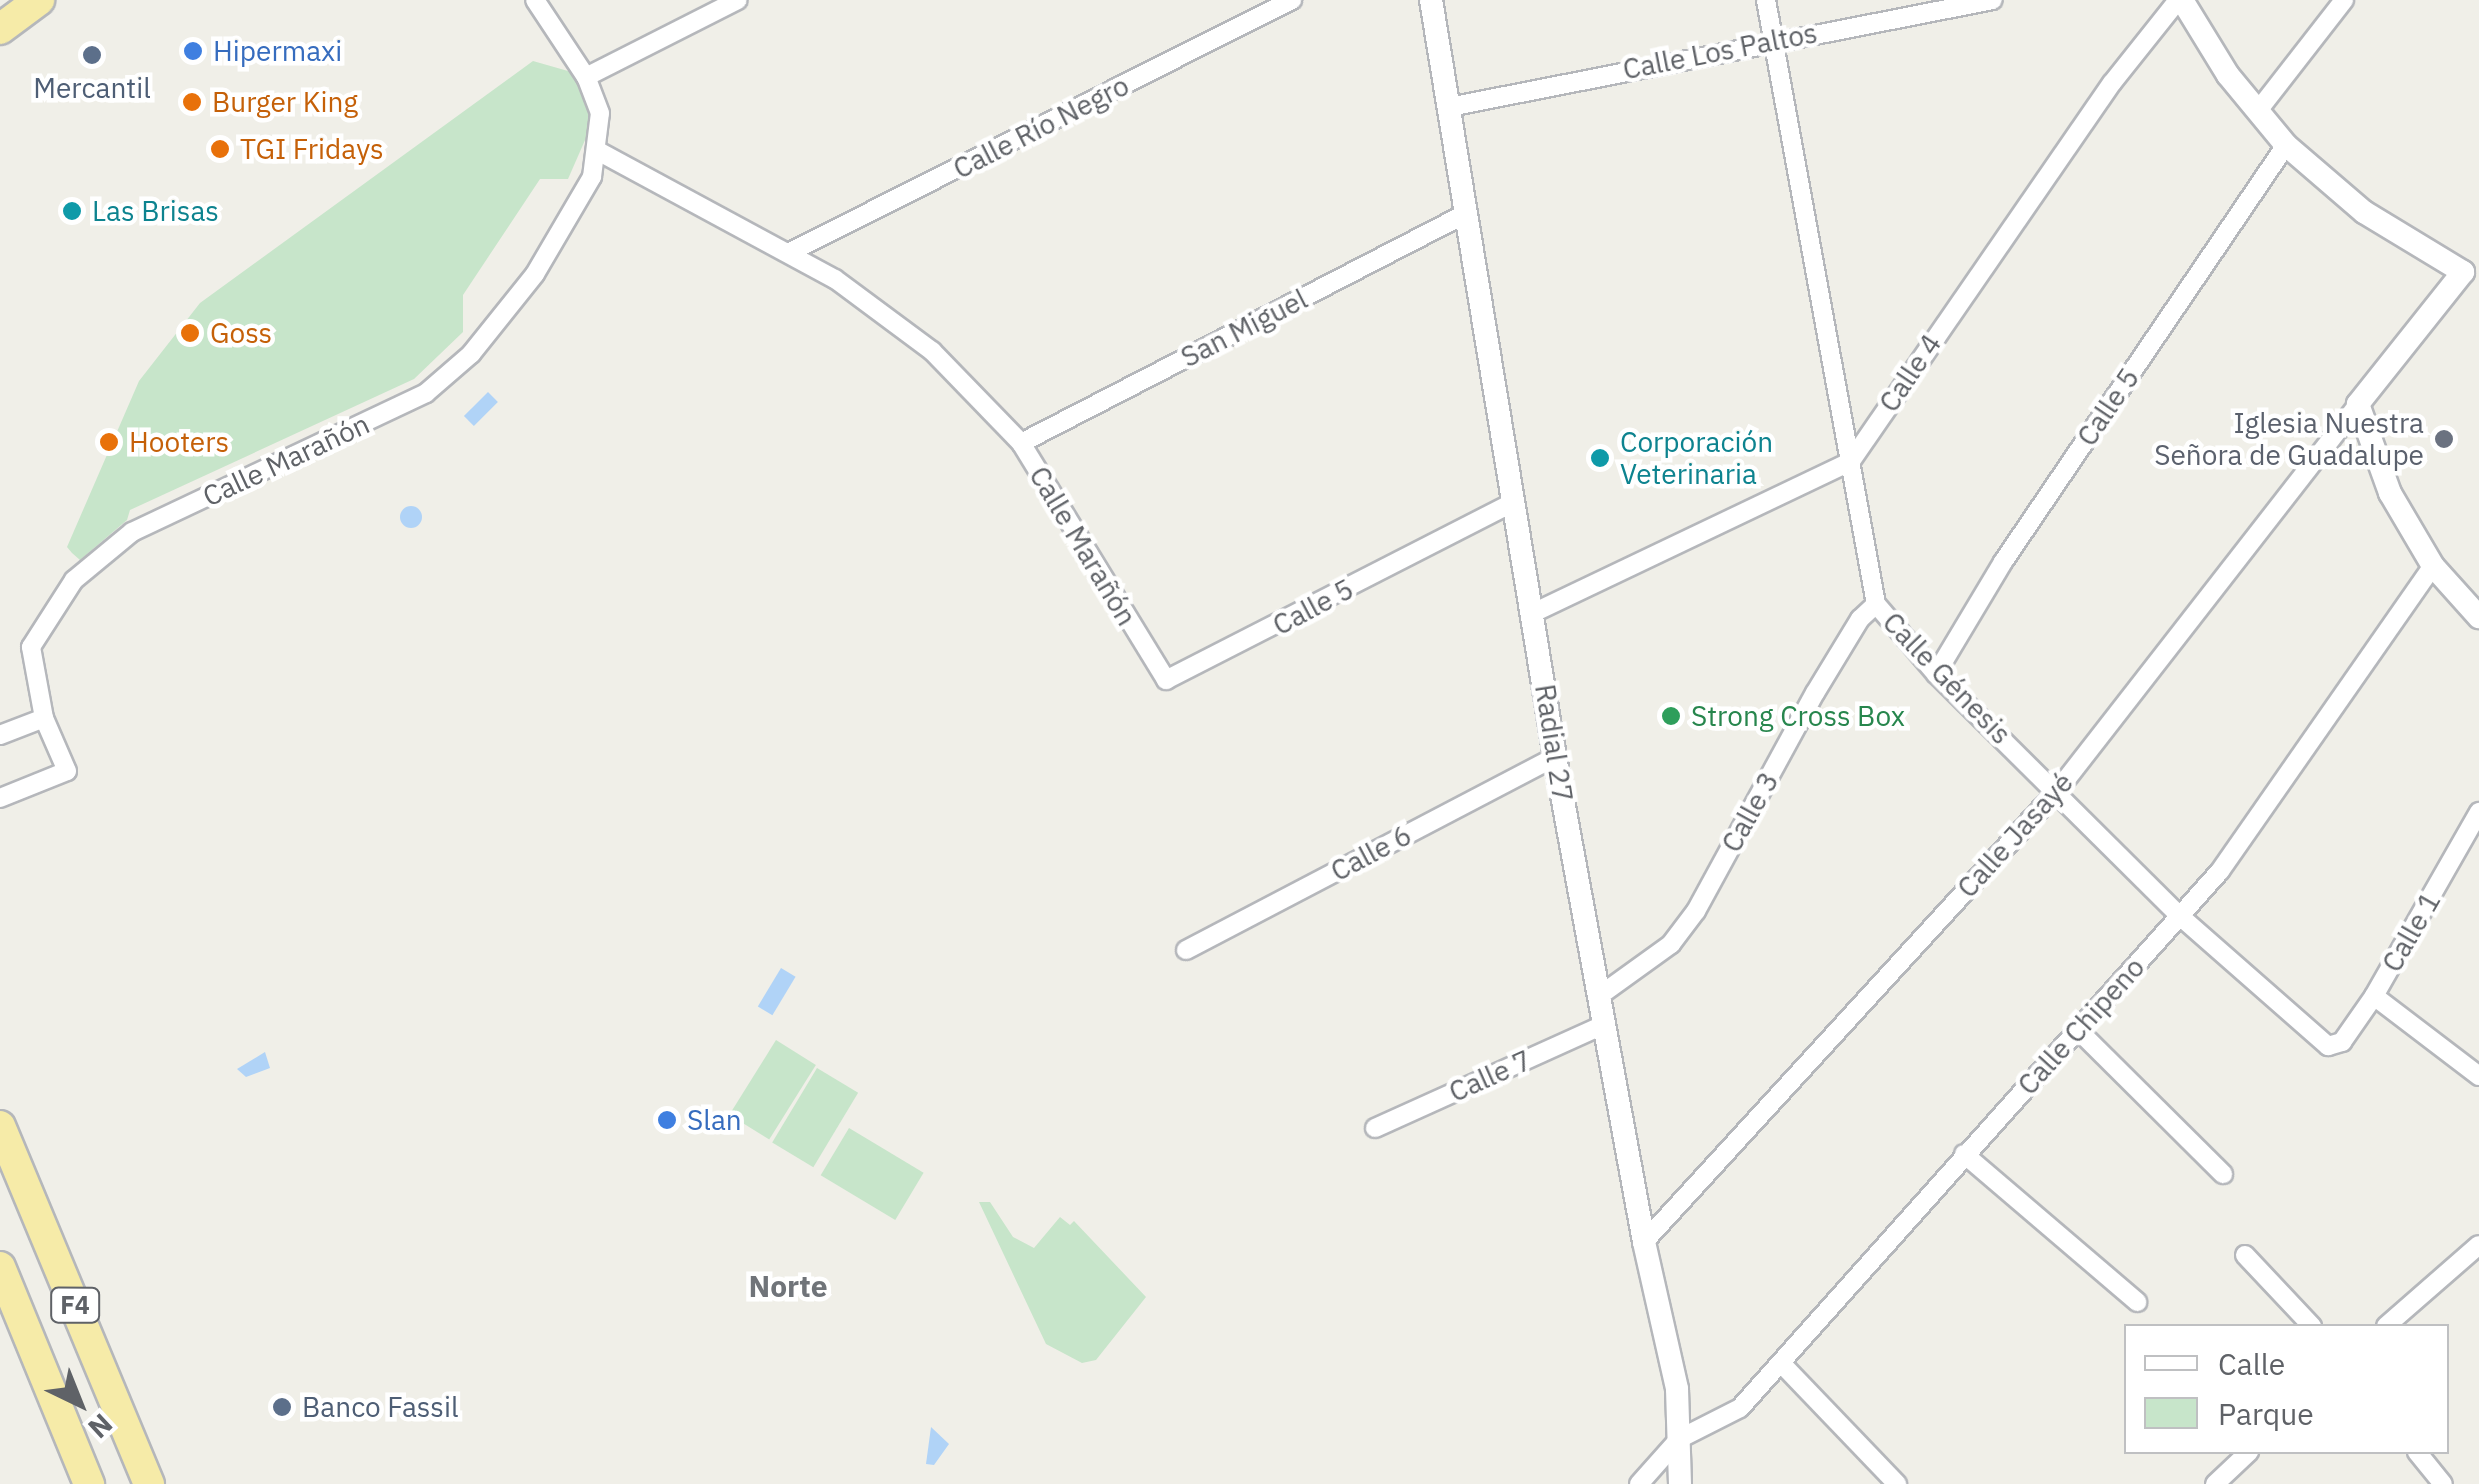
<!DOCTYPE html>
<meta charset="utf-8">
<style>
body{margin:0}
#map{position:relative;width:2479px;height:1484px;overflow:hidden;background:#f0efe8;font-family:"IBM Plex Sans",sans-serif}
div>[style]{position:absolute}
.green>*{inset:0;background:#c7e5ca;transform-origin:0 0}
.water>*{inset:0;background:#b0d3f7;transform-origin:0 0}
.round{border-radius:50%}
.roads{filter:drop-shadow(2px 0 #b5b7bb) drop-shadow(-2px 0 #b5b7bb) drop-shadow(0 2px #b5b7bb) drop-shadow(0 -2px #b5b7bb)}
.minor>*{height:18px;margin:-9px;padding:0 9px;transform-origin:9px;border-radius:9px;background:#fff}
.tertiary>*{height:22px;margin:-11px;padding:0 11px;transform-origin:11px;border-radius:11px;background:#fff}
.trunk>*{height:30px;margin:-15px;padding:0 15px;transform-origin:15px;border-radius:15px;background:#f6eba8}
.dots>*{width:28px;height:28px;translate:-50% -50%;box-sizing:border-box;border:5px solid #fff;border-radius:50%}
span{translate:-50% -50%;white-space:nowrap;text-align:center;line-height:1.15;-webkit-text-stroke:9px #fff;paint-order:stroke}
.shield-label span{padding:2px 8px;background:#fff;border:2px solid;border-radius:8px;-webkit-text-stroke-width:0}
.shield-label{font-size:25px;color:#5f6267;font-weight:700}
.shop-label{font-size:28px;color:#366cbe}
.left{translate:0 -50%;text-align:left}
.street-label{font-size:28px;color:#5f6267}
.service-label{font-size:28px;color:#4e5e75}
.food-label{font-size:28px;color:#c56008}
.culture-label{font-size:28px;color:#0d838f}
.worship-label{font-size:28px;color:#5b616d}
.right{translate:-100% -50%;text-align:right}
.leisure-label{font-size:28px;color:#27864d}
.neighbourhood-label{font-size:30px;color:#707479;font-weight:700}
.legend{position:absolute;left:2124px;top:1324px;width:325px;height:130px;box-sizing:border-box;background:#fff;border:2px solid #bfc0c2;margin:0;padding:12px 18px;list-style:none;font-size:30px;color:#5f6267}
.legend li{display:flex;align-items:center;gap:20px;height:50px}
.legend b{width:50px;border:2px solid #bfc0c2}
.north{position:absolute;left:30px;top:1354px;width:100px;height:100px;-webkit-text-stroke:8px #fff;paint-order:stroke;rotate:137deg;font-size:28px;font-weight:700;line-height:40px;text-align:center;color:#5f6267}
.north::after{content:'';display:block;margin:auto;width:35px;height:45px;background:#5f6267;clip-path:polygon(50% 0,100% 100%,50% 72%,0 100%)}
</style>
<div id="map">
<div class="green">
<div style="clip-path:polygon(533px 61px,575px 73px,589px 98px,589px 131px,568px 179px,540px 179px,463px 295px,463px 332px,414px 379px,130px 510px,127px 520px,80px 560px,72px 553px,67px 547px,139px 381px,200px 303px)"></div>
<div style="left:776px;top:1040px;width:47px;height:88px;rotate:32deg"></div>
<div style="left:817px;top:1068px;width:48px;height:87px;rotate:31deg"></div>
<div style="left:849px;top:1128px;width:87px;height:55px;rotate:31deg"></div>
<div style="clip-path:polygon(979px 1202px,990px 1202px,1013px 1237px,1034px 1248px,1060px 1217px,1070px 1225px,1074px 1221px,1146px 1297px,1096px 1360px,1082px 1363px,1046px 1344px)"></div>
</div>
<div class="water">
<div style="left:488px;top:392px;width:14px;height:34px;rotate:45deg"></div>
<div class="round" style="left:400px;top:506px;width:22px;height:22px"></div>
<div style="left:781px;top:968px;width:17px;height:45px;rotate:31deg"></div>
<div style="clip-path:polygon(265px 1052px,270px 1068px,246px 1077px,237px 1069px)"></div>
<div style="clip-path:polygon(931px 1427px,949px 1444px,934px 1465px,926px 1464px)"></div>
</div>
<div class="roads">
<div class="minor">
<div style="left:1766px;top:0;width:614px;rotate:79.68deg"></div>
<div style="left:1876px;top:604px;width:92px;rotate:49.4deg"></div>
<div style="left:1936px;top:674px;width:345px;rotate:44.8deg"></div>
<div style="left:2181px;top:917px;width:196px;rotate:41.3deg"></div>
<div style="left:2328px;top:1046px;width:15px;rotate:-16deg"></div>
<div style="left:2342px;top:1042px;width:56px;rotate:-55.2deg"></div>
<div style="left:2374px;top:996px;width:212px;rotate:-60.3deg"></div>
<div style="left:586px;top:77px;width:170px;rotate:-26.9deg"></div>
<div style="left:1449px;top:107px;width:554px;rotate:-11.13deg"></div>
<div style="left:2260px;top:108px;width:137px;rotate:-52.1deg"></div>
<div style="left:598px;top:151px;width:269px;rotate:28.4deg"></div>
<div style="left:835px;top:279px;width:121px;rotate:36.6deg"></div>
<div style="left:932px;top:351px;width:128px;rotate:45.9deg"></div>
<div style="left:1021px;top:443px;width:278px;rotate:58.5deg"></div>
<div style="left:1166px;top:680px;width:389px;rotate:-27.1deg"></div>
<div style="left:790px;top:252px;width:562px;rotate:-26.66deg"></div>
<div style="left:1021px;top:443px;width:502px;rotate:-27.28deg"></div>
<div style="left:1533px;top:613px;width:352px;rotate:-25.5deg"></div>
<div style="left:1851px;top:461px;width:459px;rotate:-55.4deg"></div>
<div style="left:2112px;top:83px;width:106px;rotate:-51.5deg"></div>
<div style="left:1936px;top:674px;width:131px;rotate:-59.1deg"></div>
<div style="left:2003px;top:562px;width:504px;rotate:-55.84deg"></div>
<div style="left:0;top:735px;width:47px;rotate:-21.1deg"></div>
<div style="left:0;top:798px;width:72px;rotate:-21.9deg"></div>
<div style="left:67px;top:771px;width:58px;rotate:-113.5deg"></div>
<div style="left:44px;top:718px;width:72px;rotate:-100.4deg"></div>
<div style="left:31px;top:647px;width:80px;rotate:-57.3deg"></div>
<div style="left:74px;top:580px;width:75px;rotate:-39.6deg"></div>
<div style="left:132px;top:532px;width:325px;rotate:-25.3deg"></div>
<div style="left:426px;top:393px;width:60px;rotate:-40.9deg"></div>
<div style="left:471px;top:354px;width:102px;rotate:-51.3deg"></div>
<div style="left:535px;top:274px;width:113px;rotate:-59.6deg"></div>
<div style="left:592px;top:177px;width:64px;rotate:-82.9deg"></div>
<div style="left:600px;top:113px;width:39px;rotate:-111deg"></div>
<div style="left:586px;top:77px;width:92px;rotate:-123.5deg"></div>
<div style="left:1186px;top:950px;width:416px;rotate:-27.6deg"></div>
<div style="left:1599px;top:996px;width:89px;rotate:-35.8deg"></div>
<div style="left:1671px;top:944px;width:41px;rotate:-52.9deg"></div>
<div style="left:1696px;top:911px;width:248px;rotate:-61.4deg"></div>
<div style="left:1815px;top:693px;width:87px;rotate:-58.7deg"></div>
<div style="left:1860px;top:619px;width:22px;rotate:-43deg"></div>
<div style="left:2374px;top:996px;width:132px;rotate:37.3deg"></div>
<div style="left:2077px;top:1029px;width:206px;rotate:44.8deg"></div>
<div style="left:1375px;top:1128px;width:252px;rotate:-24.3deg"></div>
<div style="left:1964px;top:1154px;width:228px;rotate:40.5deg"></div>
<div style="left:1644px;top:1242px;width:613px;rotate:-47.51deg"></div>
<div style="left:2058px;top:790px;width:489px;rotate:-52.1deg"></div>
<div style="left:2245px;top:1255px;width:98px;rotate:46.7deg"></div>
<div style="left:2386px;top:1326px;width:123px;rotate:-41.1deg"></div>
<div style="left:1781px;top:1363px;width:168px;rotate:46.2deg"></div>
<div style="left:2417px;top:1452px;width:41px;rotate:50.9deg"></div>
<div style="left:1639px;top:1484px;width:60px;rotate:-48.4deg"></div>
<div style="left:1679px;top:1439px;width:68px;rotate:-26.9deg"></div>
<div style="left:1740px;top:1408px;width:720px;rotate:-48.21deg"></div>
<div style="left:2220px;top:871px;width:372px;rotate:-55.1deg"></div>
<div style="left:2215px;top:1484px;width:47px;rotate:-43.3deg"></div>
</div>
<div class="tertiary">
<div style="left:1431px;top:0;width:767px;rotate:80.7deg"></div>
<div style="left:1555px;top:757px;width:493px;rotate:79.6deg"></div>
<div style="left:1644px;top:1242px;width:151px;rotate:77.3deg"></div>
<div style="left:1677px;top:1389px;width:95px;rotate:88.2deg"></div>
<div style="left:2182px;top:0;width:88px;rotate:58.5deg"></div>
<div style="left:2228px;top:75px;width:91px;rotate:50.4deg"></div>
<div style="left:2286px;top:145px;width:103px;rotate:40.7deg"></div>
<div style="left:2364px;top:212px;width:116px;rotate:31.2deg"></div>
<div style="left:2463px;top:272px;width:169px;rotate:128.5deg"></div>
<div style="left:2358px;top:404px;width:95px;rotate:70.2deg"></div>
<div style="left:2390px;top:493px;width:85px;rotate:59.5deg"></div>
<div style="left:2433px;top:566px;width:69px;rotate:48deg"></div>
</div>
<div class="trunk">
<div style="left:0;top:29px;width:49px;rotate:-36.6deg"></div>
<div style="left:0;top:1126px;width:388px;rotate:67.4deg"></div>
<div style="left:0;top:1267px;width:235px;rotate:67.7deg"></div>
</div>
</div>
<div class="dots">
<div style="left:193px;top:51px;background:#3f7fe0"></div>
<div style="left:92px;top:55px;background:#5c6f8a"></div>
<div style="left:192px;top:102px;background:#e8710a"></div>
<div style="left:220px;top:149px;background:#e8710a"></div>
<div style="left:72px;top:211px;background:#0f9aa8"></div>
<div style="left:190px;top:333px;background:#e8710a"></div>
<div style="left:2444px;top:439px;background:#6b7280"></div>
<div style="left:109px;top:442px;background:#e8710a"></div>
<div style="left:1600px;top:458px;background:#0f9aa8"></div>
<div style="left:1671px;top:716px;background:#2e9e5b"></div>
<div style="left:667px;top:1120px;background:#3f7fe0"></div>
<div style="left:282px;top:1407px;background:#5c6f8a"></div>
</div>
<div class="shield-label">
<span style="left:75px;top:1305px">F4</span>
</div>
<div class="shop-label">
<span class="left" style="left:213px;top:51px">Hipermaxi</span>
<span class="left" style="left:687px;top:1120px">Slan</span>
</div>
<div class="street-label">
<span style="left:1720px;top:51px;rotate:-11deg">Calle Los Paltos</span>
<span style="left:1041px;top:127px;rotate:-27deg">Calle Río Negro</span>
<span style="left:1244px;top:328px;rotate:-27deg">San Miguel</span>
<span style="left:1910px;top:373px;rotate:-56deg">Calle 4</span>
<span style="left:2108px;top:407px;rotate:-56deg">Calle 5</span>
<span style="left:286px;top:460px;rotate:-25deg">Calle Marañón</span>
<span style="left:1083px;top:546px;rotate:59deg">Calle Marañón</span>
<span style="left:1313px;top:607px;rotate:-28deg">Calle 5</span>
<span style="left:1947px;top:678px;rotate:46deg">Calle Génesis</span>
<span style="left:1554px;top:743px;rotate:81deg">Radial 27</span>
<span style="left:1750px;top:812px;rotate:-61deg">Calle 3</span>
<span style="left:2015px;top:835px;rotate:-48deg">Calle Jasayé</span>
<span style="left:1371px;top:853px;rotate:-28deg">Calle 6</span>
<span style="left:2411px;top:932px;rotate:-60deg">Calle 1</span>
<span style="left:2081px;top:1026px;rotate:-48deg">Calle Chipeno</span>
<span style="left:1490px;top:1076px;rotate:-24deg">Calle 7</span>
</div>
<div class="service-label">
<span style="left:92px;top:88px">Mercantil</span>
<span class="left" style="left:302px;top:1407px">Banco Fassil</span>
</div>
<div class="food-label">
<span class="left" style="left:212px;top:102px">Burger King</span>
<span class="left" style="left:240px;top:149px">TGI Fridays</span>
<span class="left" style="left:210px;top:333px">Goss</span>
<span class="left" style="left:129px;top:442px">Hooters</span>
</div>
<div class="culture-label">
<span class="left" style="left:92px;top:211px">Las Brisas</span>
<span class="left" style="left:1620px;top:458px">Corporación<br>Veterinaria</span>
</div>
<div class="worship-label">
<span class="right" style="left:2424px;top:439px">Iglesia Nuestra<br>Señora de Guadalupe</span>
</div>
<div class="leisure-label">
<span class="left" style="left:1691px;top:716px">Strong Cross Box</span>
</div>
<div class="neighbourhood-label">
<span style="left:788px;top:1286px">Norte</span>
</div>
<ul class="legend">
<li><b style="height:12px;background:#fff"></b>Calle</li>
<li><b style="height:28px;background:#c7e5ca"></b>Parque</li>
</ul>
<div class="north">N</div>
</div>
